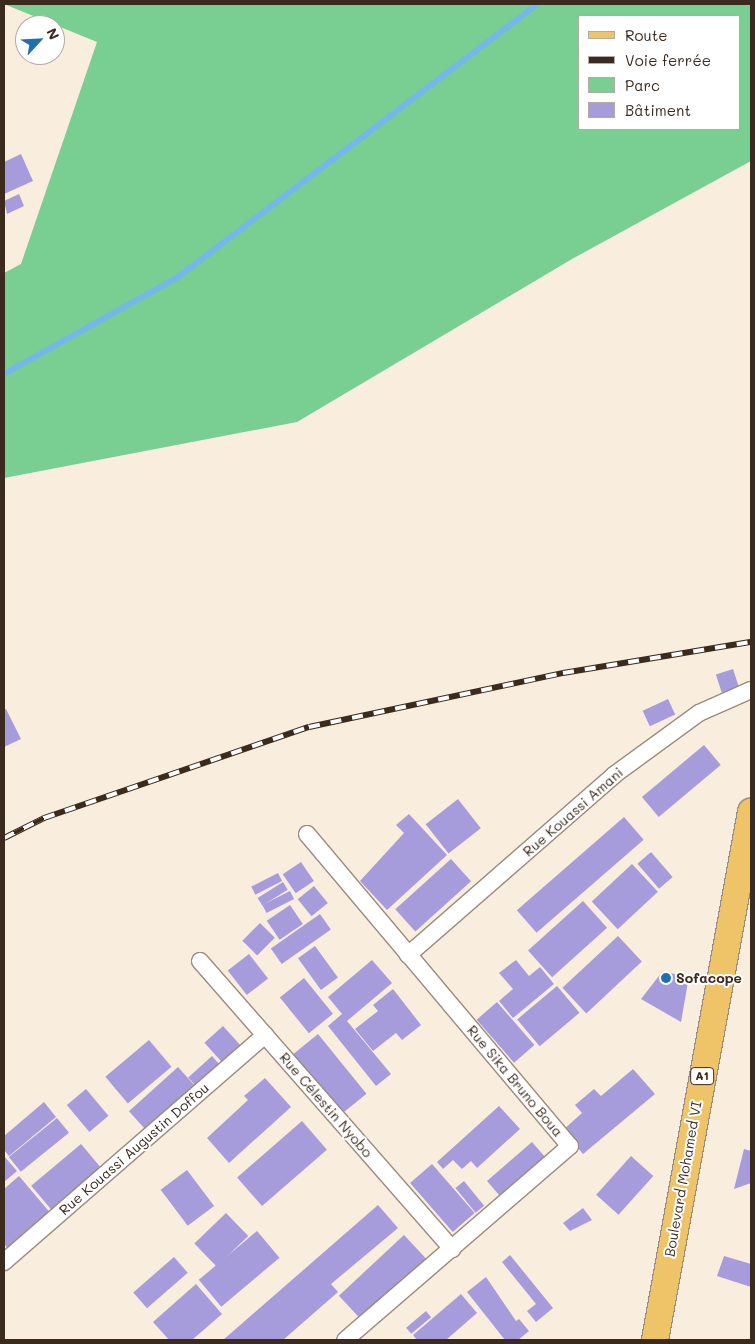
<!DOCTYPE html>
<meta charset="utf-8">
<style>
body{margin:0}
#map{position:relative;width:755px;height:1344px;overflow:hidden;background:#f9edde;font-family:Mali,sans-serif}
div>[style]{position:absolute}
.green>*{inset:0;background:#79ce91}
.stream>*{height:6px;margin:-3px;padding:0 3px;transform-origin:3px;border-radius:3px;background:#75b7ea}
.building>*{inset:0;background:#a79cdb;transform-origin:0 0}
.roads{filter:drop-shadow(1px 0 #9a8c7e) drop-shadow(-1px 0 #9a8c7e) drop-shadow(0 1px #9a8c7e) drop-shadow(0 -1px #9a8c7e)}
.street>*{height:16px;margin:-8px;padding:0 8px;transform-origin:8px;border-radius:8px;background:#fff}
.primary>*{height:26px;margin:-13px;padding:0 13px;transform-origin:13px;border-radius:13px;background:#efc469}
.rail>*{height:5.5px;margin-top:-2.75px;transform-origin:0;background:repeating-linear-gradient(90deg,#fff 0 11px,#3b2a1e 0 22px);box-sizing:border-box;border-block:1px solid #3b2a1e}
.dots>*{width:14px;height:14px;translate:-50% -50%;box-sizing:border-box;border:2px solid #fff;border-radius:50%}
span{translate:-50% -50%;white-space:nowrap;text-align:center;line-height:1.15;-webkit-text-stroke:4px #fff;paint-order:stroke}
.shield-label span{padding:1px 4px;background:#fff;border:1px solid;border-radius:4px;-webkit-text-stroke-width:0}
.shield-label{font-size:12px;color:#3b2a1e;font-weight:700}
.street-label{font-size:14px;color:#3b2a1e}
.poi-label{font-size:14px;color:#3b2a1e;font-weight:700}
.left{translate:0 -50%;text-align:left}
.frame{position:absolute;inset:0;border:5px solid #3b2a1e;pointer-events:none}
.legend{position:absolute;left:578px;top:15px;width:162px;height:115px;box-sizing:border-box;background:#fff;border:1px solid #b1aaa5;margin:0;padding:6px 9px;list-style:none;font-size:15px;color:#3b2a1e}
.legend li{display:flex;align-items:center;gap:10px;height:25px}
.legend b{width:25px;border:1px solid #b1aaa5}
.north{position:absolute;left:15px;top:15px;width:50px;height:50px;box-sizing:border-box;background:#fff;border:1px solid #b1aaa5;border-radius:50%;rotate:65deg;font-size:14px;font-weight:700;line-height:20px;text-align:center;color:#3b2a1e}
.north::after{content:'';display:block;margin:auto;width:18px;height:22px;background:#1f6fb2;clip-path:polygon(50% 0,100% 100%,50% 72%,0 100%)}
</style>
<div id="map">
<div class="green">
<div style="clip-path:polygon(evenodd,4px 4px,751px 4px,751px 161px,572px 259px,297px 422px,4px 478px,4px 273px,21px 264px,97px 42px,4px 4px,579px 16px,739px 16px,739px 129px,579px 129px,579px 16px)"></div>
</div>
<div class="stream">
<div style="left:4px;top:374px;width:199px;rotate:-29.1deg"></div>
<div style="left:178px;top:277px;width:452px;rotate:-37.2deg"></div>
</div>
<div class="building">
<div style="clip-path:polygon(21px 154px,33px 181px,4px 194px,4px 162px)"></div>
<div style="clip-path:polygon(19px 194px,24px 206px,7px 214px,4px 201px)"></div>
<div style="left:733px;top:669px;width:19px;height:18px;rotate:72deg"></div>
<div style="left:668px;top:699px;width:17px;height:28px;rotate:65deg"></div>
<div style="clip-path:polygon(6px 709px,21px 739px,4px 747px,4px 710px)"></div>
<div style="left:704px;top:745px;width:26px;height:81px;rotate:50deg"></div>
<div style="left:458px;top:799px;width:37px;height:41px;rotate:52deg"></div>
<div style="clip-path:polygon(409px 814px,447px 855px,387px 910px,360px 881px,404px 833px,396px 825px)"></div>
<div style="left:624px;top:817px;width:30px;height:142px;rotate:49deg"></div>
<div style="left:651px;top:852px;width:33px;height:18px;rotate:49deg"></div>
<div style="left:451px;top:859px;width:30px;height:75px;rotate:48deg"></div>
<div style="left:301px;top:862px;width:23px;height:22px;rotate:56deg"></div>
<div style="left:632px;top:864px;width:38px;height:55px;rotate:47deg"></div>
<div style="left:278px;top:873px;width:9px;height:30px;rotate:63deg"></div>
<div style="left:283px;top:882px;width:9px;height:30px;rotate:58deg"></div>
<div style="left:314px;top:886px;width:22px;height:21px;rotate:51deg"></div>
<div style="left:290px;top:891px;width:9px;height:31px;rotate:63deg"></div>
<div style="left:583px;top:901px;width:36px;height:74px;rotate:48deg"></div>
<div style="left:290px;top:905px;width:23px;height:28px;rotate:56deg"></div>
<div style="left:320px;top:914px;width:19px;height:60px;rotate:55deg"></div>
<div style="left:260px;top:923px;width:21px;height:25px;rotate:45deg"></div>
<div style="left:618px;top:936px;width:35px;height:76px;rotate:47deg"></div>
<div style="left:315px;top:946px;width:39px;height:21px;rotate:54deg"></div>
<div style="left:249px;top:954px;width:31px;height:27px;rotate:52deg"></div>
<div style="clip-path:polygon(372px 960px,392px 983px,347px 1021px,391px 1074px,376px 1086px,328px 1026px,342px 1014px,328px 997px)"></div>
<div style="clip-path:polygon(516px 960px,529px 976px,540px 967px,554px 984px,513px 1018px,499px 1001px,513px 989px,499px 973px)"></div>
<div style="clip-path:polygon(662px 972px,689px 976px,681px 1022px,641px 999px)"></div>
<div style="left:304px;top:978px;width:46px;height:31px;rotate:51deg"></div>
<div style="left:557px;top:986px;width:35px;height:52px;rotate:50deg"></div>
<div style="clip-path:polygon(393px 989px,421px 1025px,402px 1040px,396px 1033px,373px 1051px,355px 1029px,378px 1011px,373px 1005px)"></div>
<div style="left:497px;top:1002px;width:57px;height:27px;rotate:49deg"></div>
<div style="left:223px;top:1026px;width:30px;height:25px;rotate:48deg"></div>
<div style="left:318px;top:1034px;width:77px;height:32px;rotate:51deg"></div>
<div style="left:149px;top:1040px;width:35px;height:57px;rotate:50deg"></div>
<div style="left:212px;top:1056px;width:13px;height:32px;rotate:48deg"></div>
<div style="left:178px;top:1067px;width:28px;height:66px;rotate:48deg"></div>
<div style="clip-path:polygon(633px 1069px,655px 1094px,583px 1154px,563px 1130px,582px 1113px,575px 1105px,594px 1089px,601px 1096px)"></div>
<div style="clip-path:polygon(265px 1078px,291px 1107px,229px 1163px,207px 1138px,248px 1100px,244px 1096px)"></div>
<div style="left:86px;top:1089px;width:35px;height:25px;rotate:50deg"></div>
<div style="clip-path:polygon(44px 1102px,56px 1117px,9px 1156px,4px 1150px,4px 1136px)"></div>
<div style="clip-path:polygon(499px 1106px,520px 1129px,477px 1168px,471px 1161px,462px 1169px,453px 1160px,443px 1169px,437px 1162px)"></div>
<div style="left:57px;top:1118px;width:19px;height:62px;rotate:51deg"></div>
<div style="left:302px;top:1121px;width:38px;height:86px;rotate:49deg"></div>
<div style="clip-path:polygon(532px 1142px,546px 1158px,505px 1202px,487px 1181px)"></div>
<div style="left:81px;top:1144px;width:35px;height:65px;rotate:50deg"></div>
<div style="clip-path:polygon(744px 1149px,751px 1151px,751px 1183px,734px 1189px)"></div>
<div style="clip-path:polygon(4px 1156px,17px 1171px,4px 1182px)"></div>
<div style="left:631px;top:1156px;width:30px;height:52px;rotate:42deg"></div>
<div style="left:432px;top:1164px;width:65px;height:29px;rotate:49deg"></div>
<div style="left:187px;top:1170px;width:45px;height:33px;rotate:53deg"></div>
<div style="clip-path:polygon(19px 1176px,52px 1215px,10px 1251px,4px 1244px,4px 1189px)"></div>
<div style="left:464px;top:1181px;width:32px;height:11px;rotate:51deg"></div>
<div style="clip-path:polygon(378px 1205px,398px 1228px,331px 1284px,338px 1292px,283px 1340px,223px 1340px)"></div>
<div style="clip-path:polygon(583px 1208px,592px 1220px,570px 1231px,563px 1223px)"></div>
<div style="left:226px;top:1213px;width:32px;height:44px;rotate:46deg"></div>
<div style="left:257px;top:1231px;width:35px;height:76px;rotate:50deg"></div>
<div style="left:404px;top:1235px;width:38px;height:89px;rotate:47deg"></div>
<div style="clip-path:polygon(510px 1255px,553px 1308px,536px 1322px,527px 1311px,536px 1304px,502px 1262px)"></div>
<div style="clip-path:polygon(724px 1256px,751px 1264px,751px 1287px,717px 1276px)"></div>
<div style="left:174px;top:1257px;width:21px;height:54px;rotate:49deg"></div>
<div style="clip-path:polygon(486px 1277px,516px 1321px,519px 1319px,529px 1331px,518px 1340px,505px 1340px,467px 1292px)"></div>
<div style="clip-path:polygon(196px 1284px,222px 1314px,192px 1340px,169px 1340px,153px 1322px)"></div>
<div style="clip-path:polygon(461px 1294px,477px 1313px,446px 1340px,417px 1340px,413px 1335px)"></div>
<div style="left:426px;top:1311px;width:8px;height:26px;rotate:50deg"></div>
</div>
<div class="roads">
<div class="street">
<div style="left:307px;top:834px;width:408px;rotate:49.9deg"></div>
<div style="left:570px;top:1146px;width:297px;rotate:139.2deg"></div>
<div style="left:408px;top:955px;width:274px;rotate:-41.1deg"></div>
<div style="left:614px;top:775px;width:105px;rotate:-36.1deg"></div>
<div style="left:699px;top:713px;width:57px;rotate:-23.9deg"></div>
<div style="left:200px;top:961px;width:383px;rotate:48.8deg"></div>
<div style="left:4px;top:1262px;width:346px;rotate:-41deg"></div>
</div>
<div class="primary">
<div style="left:655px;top:1340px;width:537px;rotate:-79.7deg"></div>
</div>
</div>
<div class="rail">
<div style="left:4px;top:838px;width:45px;rotate:-26.6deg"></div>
<div style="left:44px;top:818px;width:280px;rotate:-19deg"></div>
<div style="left:309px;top:727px;width:260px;rotate:-12deg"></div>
<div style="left:563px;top:673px;width:191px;rotate:-9.4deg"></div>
</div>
<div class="dots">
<div style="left:666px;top:978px;background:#1f6fb2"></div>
</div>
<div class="shield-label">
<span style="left:702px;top:1076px">A1</span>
</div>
<div class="street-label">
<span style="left:573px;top:812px;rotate:-41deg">Rue Kouassi Amani</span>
<span style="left:515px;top:1081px;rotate:50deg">Rue Sika Bruno Boua</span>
<span style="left:326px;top:1105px;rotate:49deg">Rue Célestin Nyobo</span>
<span style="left:134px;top:1149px;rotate:-41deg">Rue Kouassi Augustin Doffou</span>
<span style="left:683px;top:1179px;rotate:-80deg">Boulevard Mohamed VI</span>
</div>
<div class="poi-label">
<span class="left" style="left:676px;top:978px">Sofacope</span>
</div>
<div class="frame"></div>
<ul class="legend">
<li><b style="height:6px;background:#efc469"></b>Route</li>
<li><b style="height:6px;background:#3b2a1e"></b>Voie ferrée</li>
<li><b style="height:14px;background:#79ce91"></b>Parc</li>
<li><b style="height:14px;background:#a79cdb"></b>Bâtiment</li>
</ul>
<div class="north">N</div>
</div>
